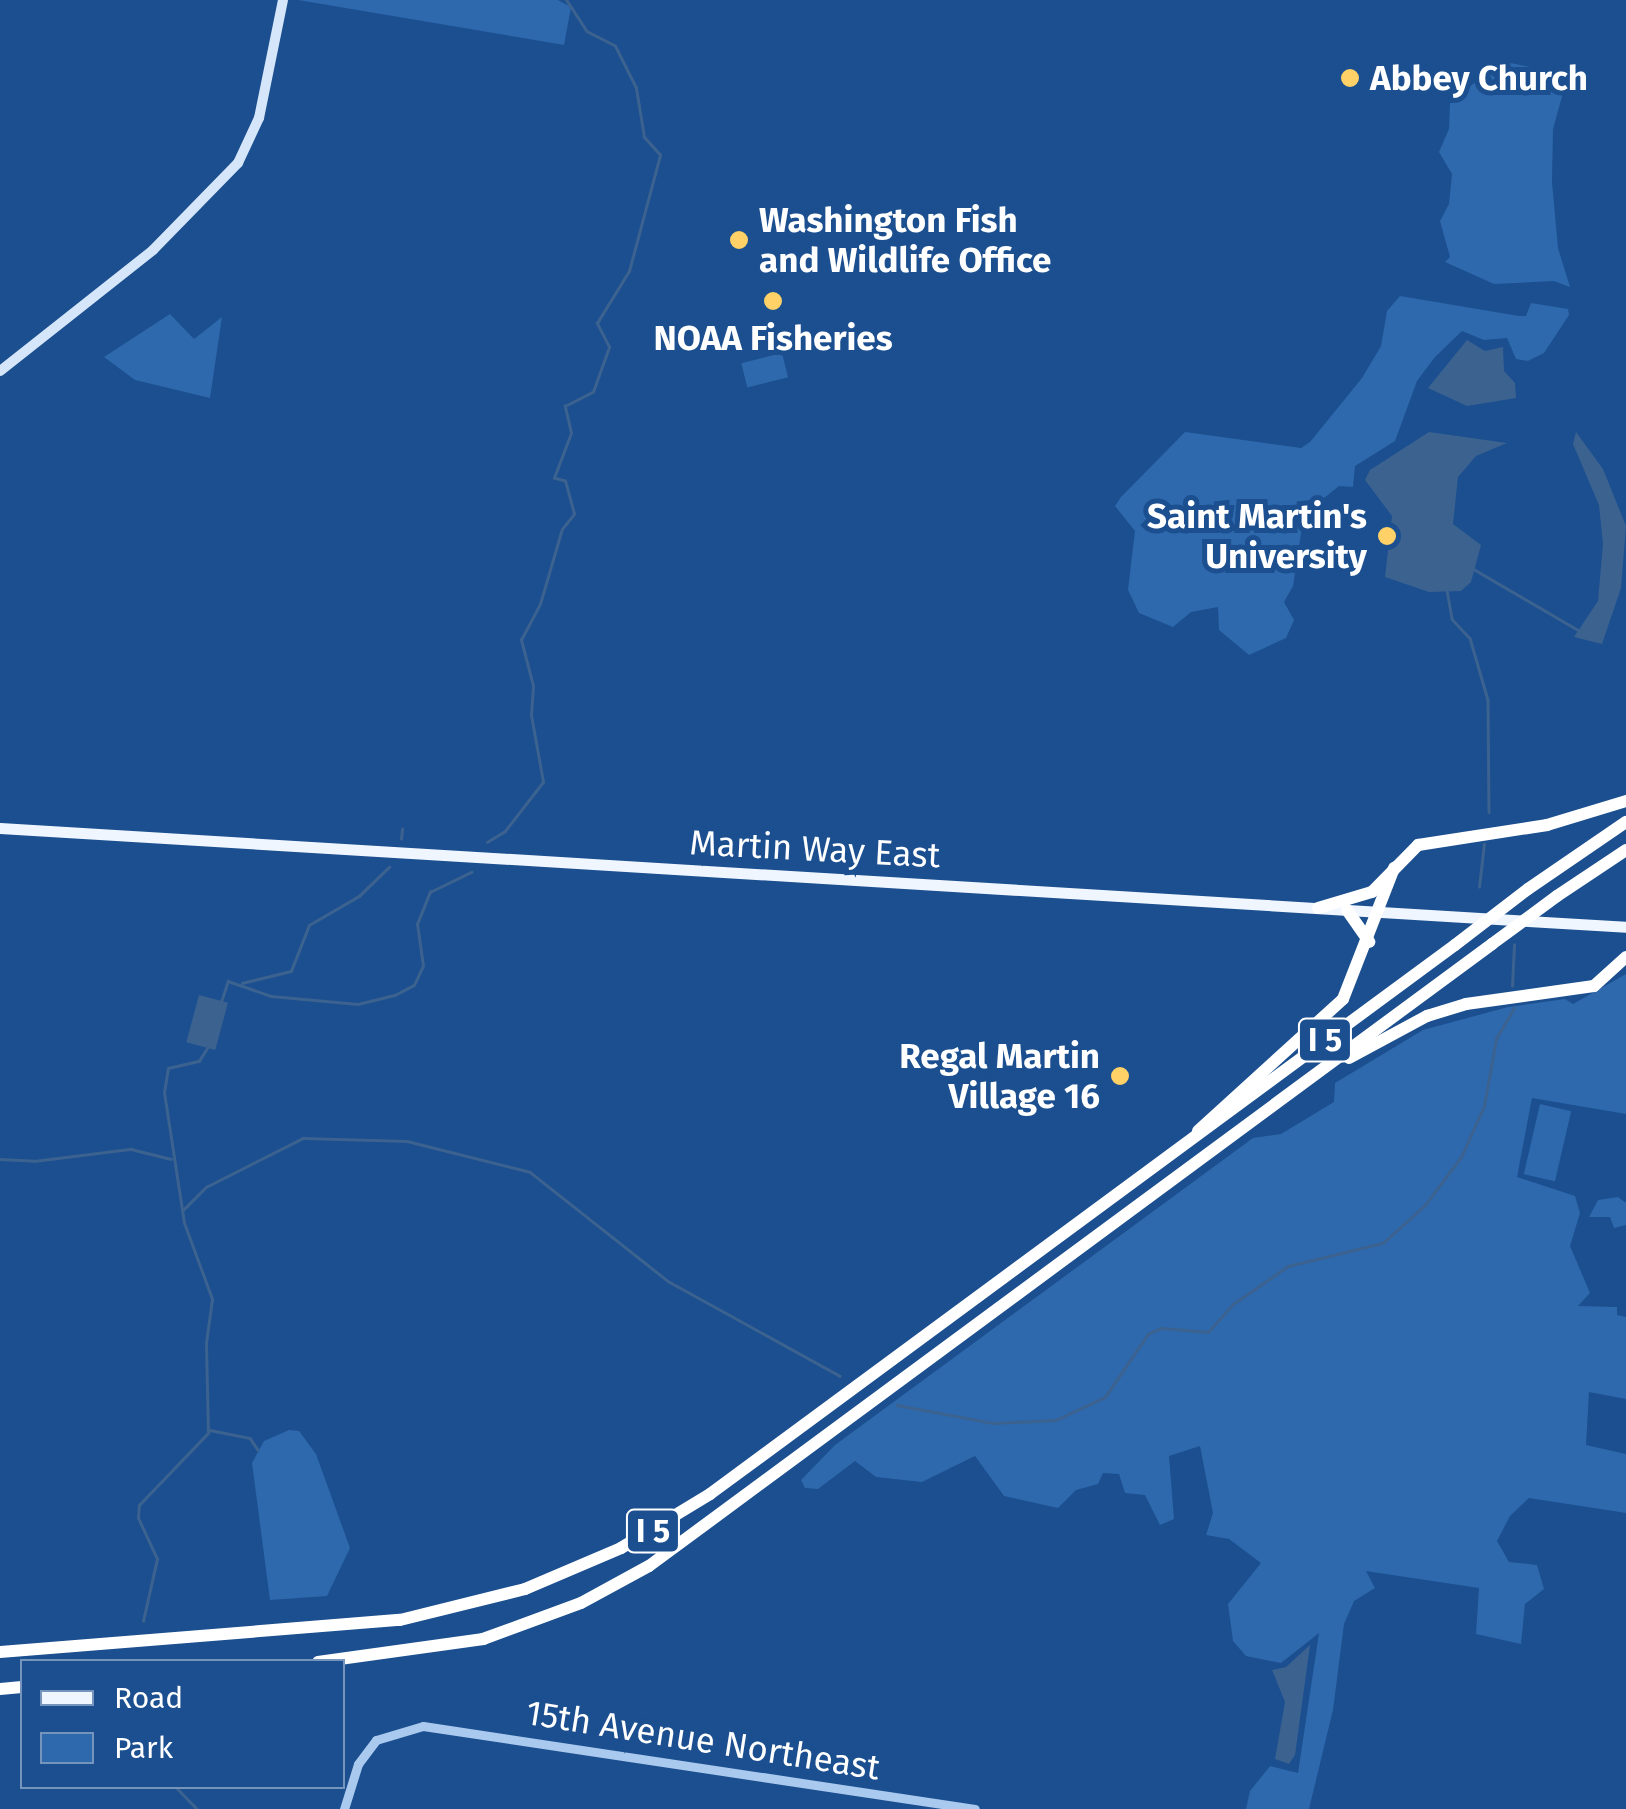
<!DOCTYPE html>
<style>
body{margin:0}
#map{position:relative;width:1626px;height:1809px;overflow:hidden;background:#1b4f8f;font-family:"Fira Sans",sans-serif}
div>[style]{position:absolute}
.green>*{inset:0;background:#2e69ad;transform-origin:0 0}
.water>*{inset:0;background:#3c6290;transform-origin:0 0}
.stream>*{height:2.5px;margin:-1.25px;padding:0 1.25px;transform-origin:1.25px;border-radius:1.25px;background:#3c6290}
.tertiary>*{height:9px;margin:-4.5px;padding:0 4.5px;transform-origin:4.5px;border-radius:4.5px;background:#a9c9ee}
.secondary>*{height:10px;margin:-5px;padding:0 5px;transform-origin:5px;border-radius:5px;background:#d6e6fa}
.primary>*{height:11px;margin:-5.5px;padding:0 5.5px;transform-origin:5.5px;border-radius:5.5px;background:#f0f6ff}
.motorway>*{height:12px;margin:-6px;padding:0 6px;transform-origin:6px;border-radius:6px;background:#fff}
.motorway-bridge>*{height:12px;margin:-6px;padding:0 6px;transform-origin:6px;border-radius:6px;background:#fff}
.dots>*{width:28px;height:28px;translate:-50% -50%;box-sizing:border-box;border:5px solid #1b4f8f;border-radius:50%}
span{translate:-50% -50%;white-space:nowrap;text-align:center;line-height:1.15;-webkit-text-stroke:10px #1b4f8f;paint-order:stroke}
.shield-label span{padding:2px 8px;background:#1b4f8f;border:2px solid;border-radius:8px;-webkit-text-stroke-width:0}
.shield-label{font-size:32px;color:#fff;font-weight:700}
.poi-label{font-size:35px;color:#fff;font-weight:700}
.left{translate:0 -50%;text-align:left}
.right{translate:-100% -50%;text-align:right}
.street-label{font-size:35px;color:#fff}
.legend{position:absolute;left:20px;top:1659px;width:325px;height:130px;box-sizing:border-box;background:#1b4f8f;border:2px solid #7695bc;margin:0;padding:12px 18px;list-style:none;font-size:30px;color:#fff}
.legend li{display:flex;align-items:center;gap:20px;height:50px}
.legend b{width:50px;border:2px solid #7695bc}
</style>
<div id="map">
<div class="green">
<div style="clip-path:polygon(298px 0,558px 0,571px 7px,564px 45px)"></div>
<div style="clip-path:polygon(1501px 61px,1568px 75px,1553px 129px,1552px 182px,1558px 248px,1570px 287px,1554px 281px,1494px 284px,1445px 262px,1450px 257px,1440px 221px,1449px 204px,1452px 174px,1439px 152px,1449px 129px,1450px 102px,1478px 80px,1495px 86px,1489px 73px)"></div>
<div style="clip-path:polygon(1400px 296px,1519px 316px,1526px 316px,1531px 303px,1568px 309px,1569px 315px,1544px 353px,1528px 361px,1516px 359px,1507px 338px,1484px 340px,1462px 331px,1435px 357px,1417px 381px,1395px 441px,1355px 466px,1353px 487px,1339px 486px,1304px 514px,1293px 586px,1284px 602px,1294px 620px,1286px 638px,1249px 655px,1219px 630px,1218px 607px,1191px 612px,1173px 627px,1139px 613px,1128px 590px,1135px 531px,1115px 506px,1121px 497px,1185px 432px,1301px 448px,1310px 442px,1362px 378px,1381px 346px,1387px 311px)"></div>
<div style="clip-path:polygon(170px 314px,194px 339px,222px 317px,210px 398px,135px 380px,104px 357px)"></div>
<div style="left:782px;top:353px;width:25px;height:42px;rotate:76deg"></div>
<div style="clip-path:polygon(1626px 974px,1626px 1114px,1532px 1098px,1517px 1177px,1575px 1196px,1580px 1213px,1570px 1246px,1590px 1293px,1578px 1306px,1617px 1307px,1617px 1315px,1626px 1317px,1626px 1399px,1589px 1392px,1586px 1445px,1626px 1454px,1626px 1513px,1529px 1498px,1510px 1516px,1497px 1541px,1509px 1562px,1537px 1565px,1544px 1589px,1525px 1604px,1521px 1644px,1476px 1634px,1479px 1588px,1366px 1571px,1375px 1588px,1354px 1601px,1344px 1624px,1333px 1710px,1309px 1809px,1246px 1809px,1250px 1791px,1270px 1766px,1298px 1773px,1319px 1633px,1281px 1663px,1246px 1656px,1233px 1641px,1228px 1604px,1261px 1563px,1229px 1539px,1206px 1535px,1213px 1513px,1200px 1446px,1169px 1456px,1174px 1519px,1160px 1525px,1145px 1495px,1125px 1493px,1119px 1474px,1103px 1473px,1098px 1484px,1076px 1490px,1058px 1508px,1004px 1496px,975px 1456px,922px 1482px,876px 1477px,855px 1461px,818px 1489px,805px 1488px,801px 1480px,835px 1445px,1253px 1138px,1281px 1134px,1334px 1102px,1335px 1083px,1423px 1030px,1508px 1007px,1565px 999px,1573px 1004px)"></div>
<div style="left:1540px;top:1104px;width:32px;height:72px;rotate:13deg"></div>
<div style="clip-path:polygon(1618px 1197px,1626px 1203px,1626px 1225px,1614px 1228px,1610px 1217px,1589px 1217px,1598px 1200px)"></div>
<div style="clip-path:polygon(289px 1430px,299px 1431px,316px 1454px,350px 1548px,327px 1596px,270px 1600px,252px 1463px,264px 1441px)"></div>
</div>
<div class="water">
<div style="clip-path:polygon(1467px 340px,1485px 351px,1503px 347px,1504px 371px,1515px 383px,1516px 398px,1467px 406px,1428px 388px)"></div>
<div style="clip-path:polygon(1429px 432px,1507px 443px,1476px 456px,1458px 477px,1453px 524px,1481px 545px,1471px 582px,1461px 591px,1429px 592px,1385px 577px,1392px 516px,1365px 480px,1370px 470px)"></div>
<div style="clip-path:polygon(1576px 432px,1603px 469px,1626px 526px,1621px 588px,1602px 644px,1574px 637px,1598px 601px,1603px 544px,1599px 505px,1573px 444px)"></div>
<div style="left:199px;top:995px;width:30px;height:49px;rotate:15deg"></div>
<div style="clip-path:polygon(1310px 1645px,1295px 1755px,1289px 1764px,1275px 1759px,1285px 1702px,1272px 1670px,1286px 1667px)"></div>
</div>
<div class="stream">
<div style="left:1472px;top:568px;width:123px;rotate:30.3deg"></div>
<div style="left:1447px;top:590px;width:29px;rotate:80deg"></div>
<div style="left:1452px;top:619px;width:26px;rotate:47deg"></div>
<div style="left:1470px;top:638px;width:65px;rotate:73.8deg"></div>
<div style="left:1488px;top:700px;width:112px;rotate:89.5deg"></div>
<div style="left:401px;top:839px;width:10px;rotate:-84deg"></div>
<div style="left:487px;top:842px;width:21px;rotate:-31deg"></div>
<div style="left:505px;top:831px;width:62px;rotate:-52.2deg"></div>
<div style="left:543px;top:782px;width:68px;rotate:-100.2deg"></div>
<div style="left:531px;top:715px;width:29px;rotate:-86deg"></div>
<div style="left:533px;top:686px;width:48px;rotate:-104.6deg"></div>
<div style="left:521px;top:640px;width:41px;rotate:-62.2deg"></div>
<div style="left:540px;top:604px;width:78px;rotate:-73.7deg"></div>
<div style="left:562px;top:529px;width:19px;rotate:-51deg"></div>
<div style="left:574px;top:514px;width:34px;rotate:-105deg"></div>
<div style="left:565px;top:481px;width:11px;rotate:-165deg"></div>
<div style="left:554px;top:478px;width:48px;rotate:-69.3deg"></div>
<div style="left:571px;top:433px;width:28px;rotate:-103deg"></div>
<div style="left:565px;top:406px;width:31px;rotate:-27deg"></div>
<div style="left:593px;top:392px;width:48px;rotate:-70.4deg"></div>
<div style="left:609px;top:347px;width:27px;rotate:-117deg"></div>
<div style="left:597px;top:323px;width:61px;rotate:-58.4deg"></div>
<div style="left:629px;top:271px;width:120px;rotate:-75deg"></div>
<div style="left:660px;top:155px;width:24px;rotate:-132deg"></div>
<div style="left:644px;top:137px;width:50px;rotate:-99.3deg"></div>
<div style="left:636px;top:88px;width:47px;rotate:-116.6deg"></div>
<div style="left:615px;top:46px;width:31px;rotate:-153deg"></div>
<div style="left:587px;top:32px;width:38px;rotate:-123deg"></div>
<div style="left:1479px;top:887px;width:43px;rotate:-83.4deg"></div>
<div style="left:242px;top:983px;width:50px;rotate:-13.8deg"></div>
<div style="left:291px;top:971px;width:49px;rotate:-68.6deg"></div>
<div style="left:309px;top:925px;width:58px;rotate:-30.1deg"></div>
<div style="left:359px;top:896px;width:42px;rotate:-44deg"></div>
<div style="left:1512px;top:986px;width:41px;rotate:-87.2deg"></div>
<div style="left:221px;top:1002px;width:22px;rotate:-72deg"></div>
<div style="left:228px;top:981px;width:46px;rotate:19.2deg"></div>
<div style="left:271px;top:996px;width:87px;rotate:5.3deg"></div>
<div style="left:358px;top:1004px;width:38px;rotate:-14deg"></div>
<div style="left:395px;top:995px;width:21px;rotate:-28deg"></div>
<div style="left:414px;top:985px;width:21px;rotate:-65deg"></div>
<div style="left:423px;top:966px;width:42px;rotate:-98.1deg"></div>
<div style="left:417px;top:924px;width:35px;rotate:-68deg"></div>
<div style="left:430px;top:892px;width:46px;rotate:-26deg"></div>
<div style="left:0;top:1159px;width:34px;rotate:3deg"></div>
<div style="left:34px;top:1161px;width:98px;rotate:-7.1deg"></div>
<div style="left:131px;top:1149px;width:41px;rotate:14deg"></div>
<div style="left:183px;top:1210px;width:33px;rotate:-45deg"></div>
<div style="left:206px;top:1187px;width:109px;rotate:-26.8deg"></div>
<div style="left:303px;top:1138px;width:104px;rotate:1.7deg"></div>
<div style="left:407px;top:1141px;width:127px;rotate:14.1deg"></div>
<div style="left:530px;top:1172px;width:176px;rotate:38.3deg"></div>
<div style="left:668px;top:1281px;width:196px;rotate:28.9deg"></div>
<div style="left:897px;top:1405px;width:98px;rotate:10.6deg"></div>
<div style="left:993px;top:1423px;width:63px;rotate:-2.7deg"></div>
<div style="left:1056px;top:1420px;width:54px;rotate:-25.1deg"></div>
<div style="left:1105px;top:1397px;width:76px;rotate:-55.7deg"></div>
<div style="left:1148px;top:1334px;width:14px;rotate:-25deg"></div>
<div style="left:1161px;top:1328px;width:47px;rotate:4.9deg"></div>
<div style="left:1208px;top:1332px;width:38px;rotate:-48deg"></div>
<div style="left:1233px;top:1304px;width:67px;rotate:-34.6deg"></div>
<div style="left:1288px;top:1266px;width:98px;rotate:-13.6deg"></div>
<div style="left:1383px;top:1243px;width:57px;rotate:-42.1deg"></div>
<div style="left:1425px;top:1205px;width:60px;rotate:-53.1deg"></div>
<div style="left:1461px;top:1157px;width:56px;rotate:-65.7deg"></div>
<div style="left:1484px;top:1106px;width:68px;rotate:-79.8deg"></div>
<div style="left:1496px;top:1039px;width:36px;rotate:-60deg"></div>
<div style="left:210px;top:1430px;width:41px;rotate:11.3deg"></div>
<div style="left:250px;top:1438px;width:14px;rotate:56deg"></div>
<div style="left:143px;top:1621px;width:64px;rotate:-77.3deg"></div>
<div style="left:157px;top:1559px;width:45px;rotate:-114.9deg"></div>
<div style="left:138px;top:1518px;width:13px;rotate:-86deg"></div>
<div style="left:139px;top:1505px;width:100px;rotate:-46.2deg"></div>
<div style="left:208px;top:1433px;width:90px;rotate:-91.3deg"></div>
<div style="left:206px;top:1343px;width:44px;rotate:-82.2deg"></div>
<div style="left:212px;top:1299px;width:81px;rotate:-110.2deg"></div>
<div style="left:184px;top:1223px;width:132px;rotate:-98.7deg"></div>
<div style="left:164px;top:1093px;width:25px;rotate:-81deg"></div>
<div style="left:168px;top:1068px;width:32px;rotate:-13deg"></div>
<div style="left:199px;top:1061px;width:15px;rotate:-58deg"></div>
<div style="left:175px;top:1786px;width:32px;rotate:46deg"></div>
</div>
<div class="tertiary">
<div style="left:344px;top:1809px;width:47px;rotate:-72.7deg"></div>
<div style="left:358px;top:1764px;width:30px;rotate:-53deg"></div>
<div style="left:376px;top:1740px;width:49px;rotate:-16.6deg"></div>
<div style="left:423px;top:1726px;width:558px;rotate:8.55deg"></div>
</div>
<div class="secondary">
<div style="left:0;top:371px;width:195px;rotate:-38.3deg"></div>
<div style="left:153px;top:250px;width:122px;rotate:-45.7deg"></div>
<div style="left:238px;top:163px;width:50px;rotate:-65deg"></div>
<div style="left:259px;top:118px;width:120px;rotate:-78.5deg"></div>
</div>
<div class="primary">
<div style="left:0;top:828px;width:1629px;rotate:3.48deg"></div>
</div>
<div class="motorway">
<div style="left:1528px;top:889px;width:119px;rotate:-34.4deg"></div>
<div style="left:1557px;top:896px;width:83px;rotate:-33.7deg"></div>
<div style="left:1318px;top:908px;width:56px;rotate:-16.5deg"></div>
<div style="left:1372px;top:892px;width:66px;rotate:-45.6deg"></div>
<div style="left:1418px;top:845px;width:131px;rotate:-8.8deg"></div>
<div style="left:1547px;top:825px;width:83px;rotate:-16.9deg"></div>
<div style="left:1347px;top:910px;width:39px;rotate:55deg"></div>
<div style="left:1349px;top:1058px;width:89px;rotate:-28.3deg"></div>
<div style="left:1427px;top:1016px;width:41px;rotate:-17.1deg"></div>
<div style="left:1466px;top:1004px;width:129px;rotate:-8deg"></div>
<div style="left:1594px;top:986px;width:43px;rotate:-42.2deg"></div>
<div style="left:1198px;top:1131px;width:196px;rotate:-42.3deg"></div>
<div style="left:1343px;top:999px;width:141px;rotate:-68.7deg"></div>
<div style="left:0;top:1652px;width:401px;rotate:-4.6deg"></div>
<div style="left:400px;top:1620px;width:129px;rotate:-13.9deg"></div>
<div style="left:525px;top:1589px;width:104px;rotate:-23.1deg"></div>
<div style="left:621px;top:1548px;width:104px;rotate:-31.2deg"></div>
<div style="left:710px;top:1494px;width:925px;rotate:-36.39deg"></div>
<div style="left:318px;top:1662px;width:167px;rotate:-7.9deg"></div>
<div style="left:483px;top:1639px;width:104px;rotate:-20.2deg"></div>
<div style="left:581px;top:1603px;width:77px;rotate:-28.6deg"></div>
<div style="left:649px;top:1566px;width:1048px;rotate:-36.42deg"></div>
<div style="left:0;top:1689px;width:22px;rotate:-5deg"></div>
</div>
<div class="motorway-bridge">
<div style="left:1492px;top:944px;width:81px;rotate:-36.4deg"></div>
<div style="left:1455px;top:945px;width:92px;rotate:-37.5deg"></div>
</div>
<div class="dots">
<div style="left:1350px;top:78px;background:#ffd166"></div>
<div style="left:739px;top:240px;background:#ffd166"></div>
<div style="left:773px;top:301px;background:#ffd166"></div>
<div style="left:1387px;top:536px;background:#ffd166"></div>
<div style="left:1120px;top:1076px;background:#ffd166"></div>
</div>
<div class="shield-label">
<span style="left:1325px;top:1040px">I 5</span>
<span style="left:653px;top:1531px">I 5</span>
</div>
<div class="poi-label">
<span class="left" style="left:1370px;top:78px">Abbey Church</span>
<span class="left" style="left:759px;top:240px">Washington Fish<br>and Wildlife Office</span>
<span style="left:773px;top:338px">NOAA Fisheries</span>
<span class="right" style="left:1367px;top:536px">Saint Martin's<br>University</span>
<span class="right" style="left:1100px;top:1076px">Regal Martin<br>Village 16</span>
</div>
<div class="street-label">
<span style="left:815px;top:849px;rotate:3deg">Martin Way East</span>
<span style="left:703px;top:1740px;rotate:9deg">15th Avenue Northeast</span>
</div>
<ul class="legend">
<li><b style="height:12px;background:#f0f6ff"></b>Road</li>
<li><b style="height:28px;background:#2e69ad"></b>Park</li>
</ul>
</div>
